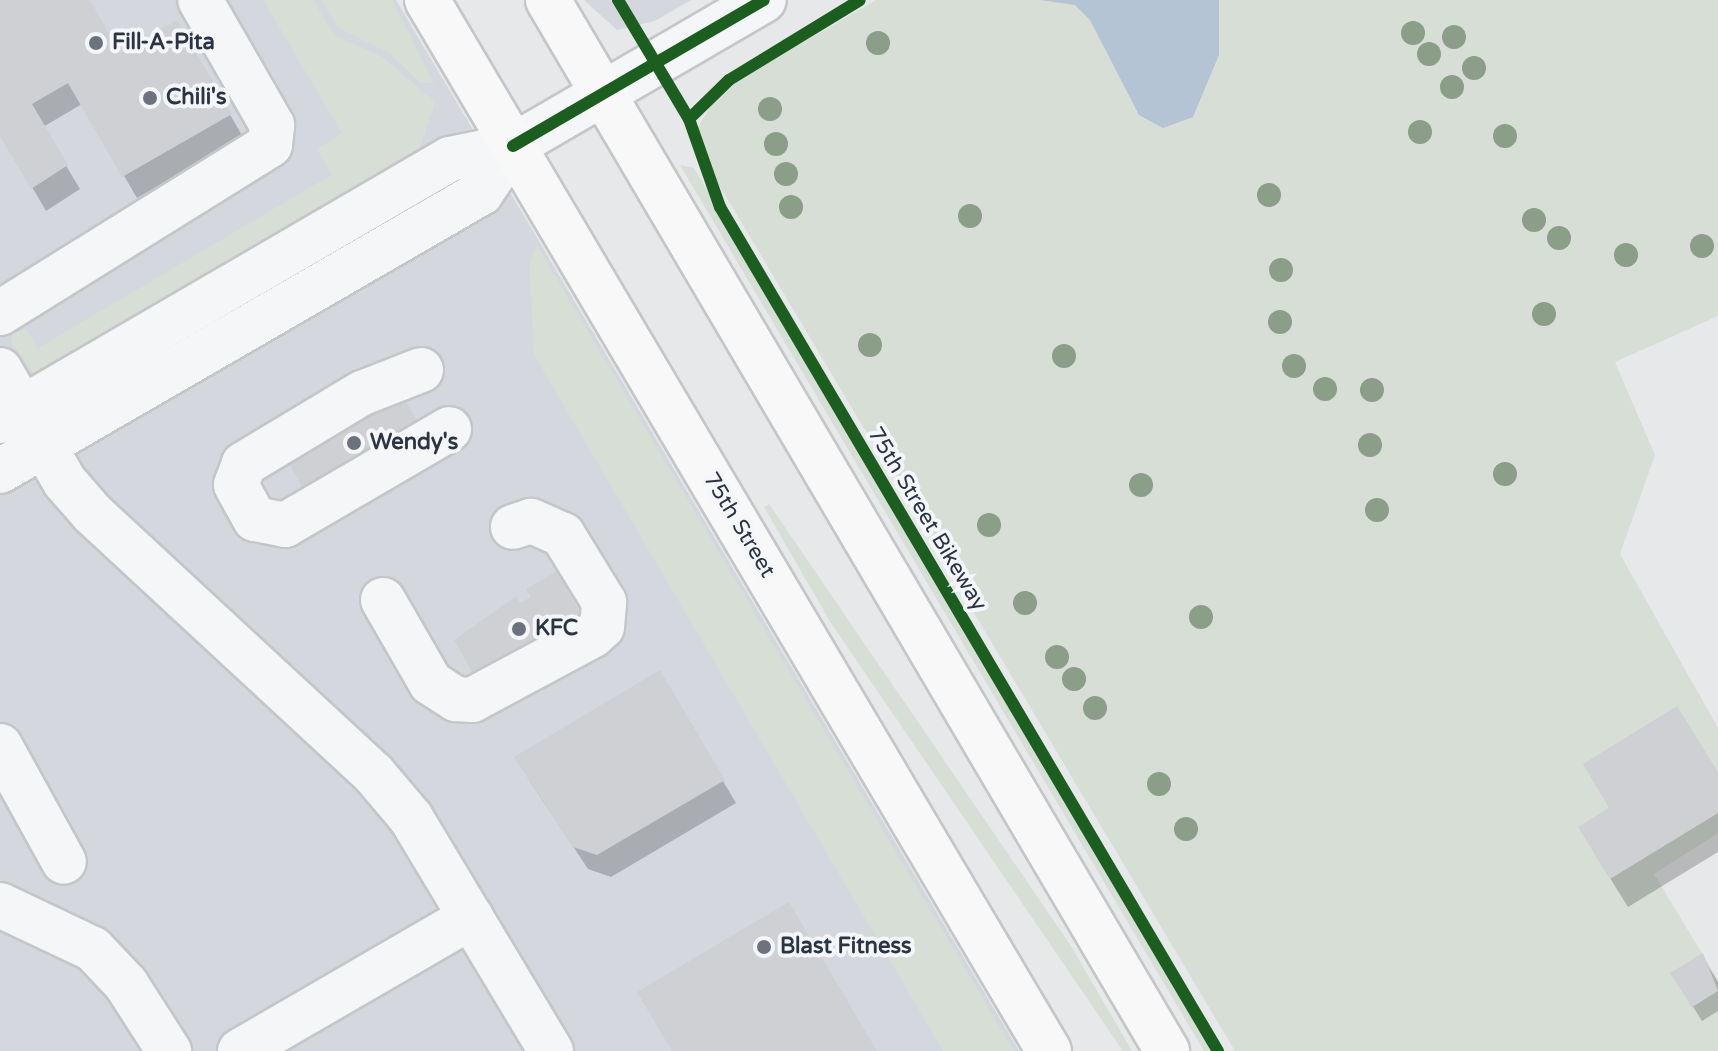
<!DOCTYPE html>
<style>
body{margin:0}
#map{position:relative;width:1718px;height:1051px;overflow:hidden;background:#e6e8ea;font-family:"Varela Round",sans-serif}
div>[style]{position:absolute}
.built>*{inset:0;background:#d4d7dd}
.green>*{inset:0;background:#d6ded6}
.water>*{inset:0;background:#b4c4d5}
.shadow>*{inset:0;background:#0003}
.building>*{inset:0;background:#ced0d3;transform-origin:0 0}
.roads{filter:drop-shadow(2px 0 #c4c6c8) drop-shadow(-2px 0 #c4c6c8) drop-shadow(0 2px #c4c6c8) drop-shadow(0 -2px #c4c6c8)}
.minor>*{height:44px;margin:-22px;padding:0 22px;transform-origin:22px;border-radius:22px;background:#f5f6f7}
.major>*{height:44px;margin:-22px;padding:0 22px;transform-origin:22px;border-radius:22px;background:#f8f8f8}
.cycleway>*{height:12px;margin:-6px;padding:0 6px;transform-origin:6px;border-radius:6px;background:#1b5e20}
.trees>*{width:24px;height:24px;margin:-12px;border-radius:50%;background:#8a9e88}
.dots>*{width:22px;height:22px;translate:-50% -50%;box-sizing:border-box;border:4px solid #f4f6f9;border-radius:50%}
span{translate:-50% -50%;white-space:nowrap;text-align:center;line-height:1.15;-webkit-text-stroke:8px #f4f6f9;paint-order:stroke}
.poi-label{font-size:22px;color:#2b3445;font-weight:700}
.left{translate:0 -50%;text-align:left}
.street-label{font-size:22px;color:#2b3445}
</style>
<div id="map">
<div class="built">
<div style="clip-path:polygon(0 0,396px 0,1019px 1051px,0 1051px)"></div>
<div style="clip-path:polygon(584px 0,691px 0,655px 21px,617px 30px)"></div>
</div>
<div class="green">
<div style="clip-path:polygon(263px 0,313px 0,334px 35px,384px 58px,435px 102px,420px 148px,393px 172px,48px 375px,34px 374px,11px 343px,12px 333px,26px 329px,38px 348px,331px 175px,317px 149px,342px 133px)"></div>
<div style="clip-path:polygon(322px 0,392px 0,434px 83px,421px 83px,389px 53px,338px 28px)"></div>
<div style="clip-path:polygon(876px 0,1718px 0,1718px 316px,1615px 362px,1655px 455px,1620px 554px,1718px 728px,1718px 833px,1654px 874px,1718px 980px,1718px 1051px,1235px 1051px,712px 173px,697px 129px,719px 92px)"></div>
<div style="clip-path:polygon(680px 165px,694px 168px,1211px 1051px,1204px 1051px)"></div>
<div style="clip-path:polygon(537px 245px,1014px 1051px,943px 1051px,534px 355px,529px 266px)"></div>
<div style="clip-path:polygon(769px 504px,1071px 946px,1132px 1051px,1123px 1051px,831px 623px,764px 507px)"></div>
</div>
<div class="water">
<div style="clip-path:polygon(1040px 0,1219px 0,1219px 55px,1193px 117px,1163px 128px,1139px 115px,1090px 20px,1075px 5px)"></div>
</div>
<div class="shadow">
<div style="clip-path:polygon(0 0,87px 0,119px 55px,177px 23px,243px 137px,137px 198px,82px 104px,43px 127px,80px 189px,46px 211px,0 132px)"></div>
<div style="clip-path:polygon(659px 673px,736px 803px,611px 877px,588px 869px,529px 780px)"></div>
<div style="clip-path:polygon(1718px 776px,1718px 852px,1628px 907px,1597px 857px)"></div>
<div style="clip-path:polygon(1702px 956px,1718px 982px,1718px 1011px,1702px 1021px,1682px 989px)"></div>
</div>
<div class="building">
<div style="clip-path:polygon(0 0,90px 0,120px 53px,177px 20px,232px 114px,122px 177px,68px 83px,32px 104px,68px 165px,31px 189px,0 136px)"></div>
<div style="left:399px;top:389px;width:47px;height:132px;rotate:61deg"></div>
<div style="clip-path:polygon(557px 571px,583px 619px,476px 679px,454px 640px,516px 596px,520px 603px,531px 597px,526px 589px)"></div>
<div style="clip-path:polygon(660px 670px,725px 780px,597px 855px,573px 847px,514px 757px)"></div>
<div style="clip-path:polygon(1677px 706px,1718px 772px,1718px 813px,1610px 879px,1578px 827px,1609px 808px,1583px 764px)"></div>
<div style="clip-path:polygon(789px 902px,877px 1051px,672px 1051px,637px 992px)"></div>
<div style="clip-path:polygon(1703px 953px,1718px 991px,1692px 1007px,1670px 973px)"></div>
</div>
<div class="roads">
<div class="minor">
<div style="left:0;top:313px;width:318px;rotate:-31.9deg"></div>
<div style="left:270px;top:145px;width:20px;rotate:-84deg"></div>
<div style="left:272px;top:125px;width:144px;rotate:-119.9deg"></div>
<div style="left:0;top:370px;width:129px;rotate:59.9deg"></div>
<div style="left:65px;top:482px;width:41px;rotate:48.9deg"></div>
<div style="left:92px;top:513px;width:383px;rotate:42.8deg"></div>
<div style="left:373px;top:773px;width:59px;rotate:49.8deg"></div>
<div style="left:411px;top:818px;width:272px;rotate:59deg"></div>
<div style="left:421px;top:370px;width:63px;rotate:158.7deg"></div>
<div style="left:362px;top:393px;width:138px;rotate:149deg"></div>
<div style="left:244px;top:464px;width:22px;rotate:111deg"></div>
<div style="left:236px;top:485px;width:39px;rotate:61deg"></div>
<div style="left:255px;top:519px;width:31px;rotate:11deg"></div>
<div style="left:285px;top:525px;width:190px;rotate:-30.3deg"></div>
<div style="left:0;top:421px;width:521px;rotate:-30.21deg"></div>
<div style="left:450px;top:159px;width:64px;rotate:-11.7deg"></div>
<div style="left:513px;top:146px;width:290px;rotate:-30.2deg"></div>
<div style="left:0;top:471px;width:556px;rotate:-30.03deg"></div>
<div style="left:481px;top:193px;width:57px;rotate:-55.8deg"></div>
<div style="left:383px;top:600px;width:96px;rotate:60deg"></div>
<div style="left:431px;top:683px;width:30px;rotate:33deg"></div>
<div style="left:456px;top:699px;width:16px;rotate:4deg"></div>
<div style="left:472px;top:700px;width:137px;rotate:-28.2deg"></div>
<div style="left:593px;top:635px;width:12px;rotate:-42deg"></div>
<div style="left:602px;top:627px;width:25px;rotate:-85deg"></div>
<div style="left:604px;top:602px;width:79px;rotate:-121.5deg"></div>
<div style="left:563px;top:535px;width:35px;rotate:-156deg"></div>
<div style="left:531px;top:521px;width:19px;rotate:162deg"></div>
<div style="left:0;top:746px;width:132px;rotate:61.1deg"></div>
<div style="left:0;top:905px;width:103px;rotate:25.3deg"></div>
<div style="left:93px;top:949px;width:48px;rotate:46.7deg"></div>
<div style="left:126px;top:984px;width:80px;rotate:57.3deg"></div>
<div style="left:240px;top:1051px;width:267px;rotate:-30.1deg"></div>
</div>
<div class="major">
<div style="left:427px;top:0;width:1221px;rotate:59.38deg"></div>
<div style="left:548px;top:0;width:1220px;rotate:59.5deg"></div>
</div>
</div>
<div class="cycleway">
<div style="left:618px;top:0;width:139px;rotate:59.2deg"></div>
<div style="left:689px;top:119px;width:93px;rotate:70.6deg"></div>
<div style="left:720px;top:207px;width:980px;rotate:59.46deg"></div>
<div style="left:689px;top:119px;width:56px;rotate:-44.3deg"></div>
<div style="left:729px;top:80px;width:153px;rotate:-31.4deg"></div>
<div style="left:513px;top:146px;width:290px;rotate:-30.2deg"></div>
</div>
<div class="trees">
<div style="left:1413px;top:33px"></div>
<div style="left:1454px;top:37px"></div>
<div style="left:878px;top:43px"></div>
<div style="left:1429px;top:54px"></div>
<div style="left:1474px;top:68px"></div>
<div style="left:1452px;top:87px"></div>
<div style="left:770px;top:109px"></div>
<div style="left:1420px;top:132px"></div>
<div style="left:1505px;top:136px"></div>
<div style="left:776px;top:144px"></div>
<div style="left:786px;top:174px"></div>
<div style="left:1269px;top:195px"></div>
<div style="left:791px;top:207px"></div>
<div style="left:970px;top:216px"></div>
<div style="left:1534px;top:220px"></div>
<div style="left:1559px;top:238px"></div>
<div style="left:1702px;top:246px"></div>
<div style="left:1626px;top:255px"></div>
<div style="left:1281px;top:270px"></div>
<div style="left:1544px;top:314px"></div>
<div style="left:1280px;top:322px"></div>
<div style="left:870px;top:345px"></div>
<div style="left:1064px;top:356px"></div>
<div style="left:1294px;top:366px"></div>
<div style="left:1325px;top:389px"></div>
<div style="left:1372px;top:390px"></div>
<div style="left:1370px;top:445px"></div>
<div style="left:1505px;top:474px"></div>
<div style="left:1141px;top:485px"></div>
<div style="left:1377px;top:510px"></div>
<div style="left:989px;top:525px"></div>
<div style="left:1025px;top:603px"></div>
<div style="left:1201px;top:617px"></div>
<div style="left:1057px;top:657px"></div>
<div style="left:1074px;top:679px"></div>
<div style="left:1095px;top:708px"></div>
<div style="left:1159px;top:784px"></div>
<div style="left:1186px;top:829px"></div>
</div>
<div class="dots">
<div style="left:96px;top:43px;background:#6c737f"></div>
<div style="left:150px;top:98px;background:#6c737f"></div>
<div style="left:354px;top:443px;background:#6c737f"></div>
<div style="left:519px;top:629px;background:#6c737f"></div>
<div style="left:764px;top:947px;background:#6c737f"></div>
</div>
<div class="poi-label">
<span class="left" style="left:112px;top:43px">Fill-A-Pita</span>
<span class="left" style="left:166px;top:98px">Chili's</span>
<span class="left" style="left:370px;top:443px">Wendy's</span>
<span class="left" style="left:535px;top:629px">KFC</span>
<span class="left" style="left:780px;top:947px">Blast Fitness</span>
</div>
<div class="street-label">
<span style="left:927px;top:519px;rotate:59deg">75th Street Bikeway</span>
<span style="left:739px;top:525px;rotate:59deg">75th Street</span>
</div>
</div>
